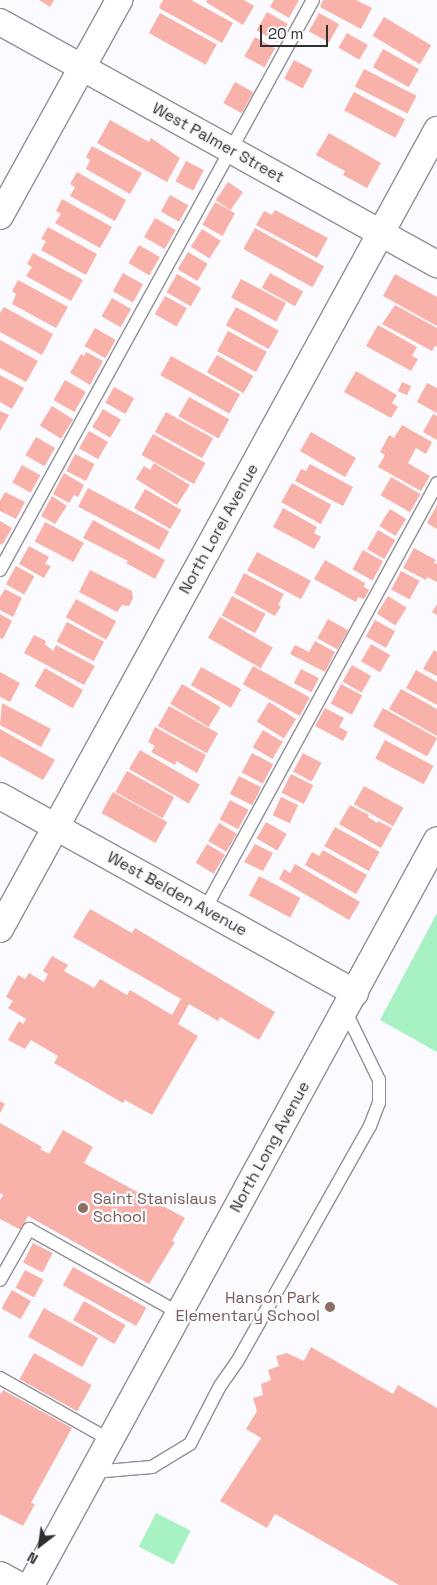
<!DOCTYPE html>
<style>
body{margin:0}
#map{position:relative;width:437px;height:1585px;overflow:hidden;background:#fafaff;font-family:"Space Grotesk",sans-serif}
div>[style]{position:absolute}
.green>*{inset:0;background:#a8f1c3;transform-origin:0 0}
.building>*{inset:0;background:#f9b2aa;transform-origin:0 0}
.roads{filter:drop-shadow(1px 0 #909096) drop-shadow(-1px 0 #909096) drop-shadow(0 1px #909096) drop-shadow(0 -1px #909096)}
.lane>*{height:12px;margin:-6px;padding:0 6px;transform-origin:6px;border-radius:6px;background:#fff}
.street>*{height:26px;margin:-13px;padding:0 13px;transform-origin:13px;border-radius:13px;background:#fff}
.secondary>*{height:28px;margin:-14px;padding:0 14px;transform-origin:14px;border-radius:14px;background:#fff}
.dots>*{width:14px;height:14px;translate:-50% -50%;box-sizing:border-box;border:2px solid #fafaff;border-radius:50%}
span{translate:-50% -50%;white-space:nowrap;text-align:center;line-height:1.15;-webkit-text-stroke:4.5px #fafaff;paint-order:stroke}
.street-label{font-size:16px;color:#2f2f32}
.education-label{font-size:16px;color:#785e54}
.left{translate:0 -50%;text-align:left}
.right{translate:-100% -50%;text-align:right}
.north{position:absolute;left:15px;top:1520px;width:50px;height:50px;-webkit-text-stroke:4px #fafaff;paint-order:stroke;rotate:210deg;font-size:14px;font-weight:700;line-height:20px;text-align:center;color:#2f2f32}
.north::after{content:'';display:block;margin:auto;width:18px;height:22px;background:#2f2f32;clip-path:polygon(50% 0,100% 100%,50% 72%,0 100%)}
.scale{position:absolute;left:260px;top:25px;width:68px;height:22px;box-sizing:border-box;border:2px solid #2f2f32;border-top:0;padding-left:6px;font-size:15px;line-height:18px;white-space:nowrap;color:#2f2f32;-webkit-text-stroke:4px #fafaff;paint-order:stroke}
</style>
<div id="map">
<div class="green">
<div style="clip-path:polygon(437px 913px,437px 1052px,380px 1020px)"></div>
<div style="left:156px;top:1513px;width:39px;height:38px;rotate:27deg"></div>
</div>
<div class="building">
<div style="clip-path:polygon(39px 0,54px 0,50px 7px)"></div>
<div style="clip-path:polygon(163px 0,191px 0,233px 23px,222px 43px,159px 8px)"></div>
<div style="clip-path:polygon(207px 0,244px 0,254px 6px,243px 25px,206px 2px)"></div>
<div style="clip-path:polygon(274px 0,299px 0,289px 18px,270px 7px)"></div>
<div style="clip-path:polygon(323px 0,356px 0,372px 8px,361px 29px,320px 7px)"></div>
<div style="left:267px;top:12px;width:24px;height:21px;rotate:30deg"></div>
<div style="left:160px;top:13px;width:65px;height:23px;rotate:29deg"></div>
<div style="left:319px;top:13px;width:23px;height:21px;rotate:29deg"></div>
<div style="left:384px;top:17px;width:55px;height:22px;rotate:31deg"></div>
<div style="left:347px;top:33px;width:24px;height:17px;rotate:30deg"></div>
<div style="left:255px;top:37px;width:23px;height:22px;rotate:29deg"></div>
<div style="left:383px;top:49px;width:41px;height:21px;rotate:29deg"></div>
<div style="left:294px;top:60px;width:21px;height:21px;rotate:28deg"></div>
<div style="left:364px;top:69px;width:59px;height:20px;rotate:27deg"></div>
<div style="left:235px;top:82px;width:21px;height:24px;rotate:29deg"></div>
<div style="left:354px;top:92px;width:58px;height:21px;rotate:28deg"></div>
<div style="clip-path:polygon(110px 120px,149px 142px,151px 138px,180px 158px,167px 182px,97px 143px)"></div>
<div style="clip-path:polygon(329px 133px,381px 163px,367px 188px,343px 175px,345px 171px,316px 155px)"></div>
<div style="clip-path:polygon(92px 146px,142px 173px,130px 194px,86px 169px,90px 160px,86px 157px)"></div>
<div style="left:186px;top:161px;width:20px;height:23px;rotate:27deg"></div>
<div style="clip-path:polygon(77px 172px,126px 200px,115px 221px,70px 196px,75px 187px,70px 184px)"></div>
<div style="left:228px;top:182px;width:18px;height:22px;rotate:34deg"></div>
<div style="left:170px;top:195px;width:21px;height:19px;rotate:29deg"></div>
<div style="clip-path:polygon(62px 199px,112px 227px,100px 248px,55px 223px,61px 214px,56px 211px)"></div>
<div style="left:215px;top:202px;width:23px;height:26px;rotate:29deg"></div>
<div style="clip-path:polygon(275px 210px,328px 238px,317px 258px,256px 225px,264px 211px,272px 215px)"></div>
<div style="left:155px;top:218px;width:24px;height:22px;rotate:30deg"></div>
<div style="clip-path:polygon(48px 227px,97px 254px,86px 275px,41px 250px,46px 241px,41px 239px)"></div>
<div style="left:255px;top:228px;width:79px;height:24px;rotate:29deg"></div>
<div style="left:202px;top:229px;width:22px;height:21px;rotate:32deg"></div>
<div style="left:139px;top:245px;width:24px;height:21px;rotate:30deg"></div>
<div style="left:188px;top:252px;width:23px;height:20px;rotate:31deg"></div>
<div style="clip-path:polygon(33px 253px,83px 280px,71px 301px,26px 276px,32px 267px,27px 264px)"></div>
<div style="left:123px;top:273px;width:23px;height:21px;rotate:29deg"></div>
<div style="left:270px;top:273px;width:38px;height:17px;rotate:29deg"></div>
<div style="left:177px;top:274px;width:28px;height:21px;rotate:30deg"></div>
<div style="clip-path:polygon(395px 274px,437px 297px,437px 326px,383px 296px)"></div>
<div style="left:241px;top:279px;width:51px;height:21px;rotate:28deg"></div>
<div style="clip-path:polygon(18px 280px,68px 307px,56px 328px,12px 304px,16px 294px,12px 291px)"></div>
<div style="left:165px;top:296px;width:25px;height:21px;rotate:29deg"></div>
<div style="left:112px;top:298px;width:22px;height:21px;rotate:30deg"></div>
<div style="clip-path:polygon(395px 305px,437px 328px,437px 347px,435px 346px,432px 351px,382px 324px)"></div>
<div style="clip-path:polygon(4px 307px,53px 334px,42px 355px,0 332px,0 313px)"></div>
<div style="left:236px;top:307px;width:49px;height:21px;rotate:29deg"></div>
<div style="clip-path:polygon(378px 325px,417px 347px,412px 356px,418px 359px,411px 371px,366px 346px)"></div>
<div style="left:95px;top:328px;width:24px;height:21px;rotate:30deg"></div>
<div style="left:228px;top:331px;width:44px;height:23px;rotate:28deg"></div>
<div style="clip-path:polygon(0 340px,38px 361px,26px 382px,0 368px)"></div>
<div style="clip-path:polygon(86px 352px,103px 361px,90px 385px,70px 373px,81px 354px,84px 356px)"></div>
<div style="left:217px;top:355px;width:42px;height:20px;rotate:30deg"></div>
<div style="left:171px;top:356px;width:79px;height:22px;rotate:29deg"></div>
<div style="clip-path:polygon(356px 371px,397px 395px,392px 403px,398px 407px,391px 418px,344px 392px)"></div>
<div style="clip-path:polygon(0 375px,24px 388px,12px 409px,0 402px)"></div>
<div style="left:65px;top:380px;width:24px;height:23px;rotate:30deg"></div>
<div style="left:402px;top:382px;width:10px;height:10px;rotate:24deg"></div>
<div style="clip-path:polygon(427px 383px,437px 388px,437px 413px,417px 402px)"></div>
<div style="left:114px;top:387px;width:23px;height:18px;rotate:29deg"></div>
<div style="left:189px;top:397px;width:46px;height:22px;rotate:29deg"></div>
<div style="left:52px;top:406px;width:25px;height:23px;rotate:32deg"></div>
<div style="left:103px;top:409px;width:21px;height:21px;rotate:31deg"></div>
<div style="clip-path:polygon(0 411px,9px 415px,0 431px)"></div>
<div style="left:166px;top:412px;width:54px;height:23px;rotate:29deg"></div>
<div style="clip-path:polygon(433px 414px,437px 416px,437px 440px,423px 432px)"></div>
<div style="clip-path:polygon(402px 425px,432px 442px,426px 454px,416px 448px,408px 463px,430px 476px,421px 491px,378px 467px,385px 455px,380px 452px,389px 435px,394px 438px)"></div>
<div style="left:89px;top:431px;width:22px;height:20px;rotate:30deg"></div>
<div style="left:311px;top:432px;width:52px;height:22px;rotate:30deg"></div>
<div style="left:153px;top:434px;width:60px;height:24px;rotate:29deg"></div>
<div style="left:36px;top:437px;width:22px;height:21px;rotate:30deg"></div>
<div style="left:75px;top:454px;width:22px;height:19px;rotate:27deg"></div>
<div style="clip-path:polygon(154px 463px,190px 485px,177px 505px,136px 479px,144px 466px,150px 470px)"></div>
<div style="clip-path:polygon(310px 464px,353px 487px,343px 506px,295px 481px,301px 469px,306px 471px)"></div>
<div style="left:22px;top:465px;width:21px;height:20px;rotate:29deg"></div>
<div style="clip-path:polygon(64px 473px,84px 485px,78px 497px,74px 495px,69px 503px,53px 494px)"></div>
<div style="left:391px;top:477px;width:34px;height:21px;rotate:30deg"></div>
<div style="left:292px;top:483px;width:45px;height:22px;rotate:29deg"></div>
<div style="left:88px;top:488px;width:92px;height:21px;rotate:28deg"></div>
<div style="left:145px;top:489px;width:42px;height:22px;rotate:30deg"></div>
<div style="clip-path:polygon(5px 492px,25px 502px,16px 519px,0 511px,0 501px)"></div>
<div style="clip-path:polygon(52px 496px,67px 506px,55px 524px,41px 516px)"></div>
<div style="clip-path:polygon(437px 505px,437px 529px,427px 523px)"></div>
<div style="clip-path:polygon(283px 508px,317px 527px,314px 533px,321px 537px,314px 549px,273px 527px)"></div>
<div style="left:390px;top:509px;width:19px;height:20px;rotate:32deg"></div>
<div style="clip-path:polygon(93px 520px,165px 560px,155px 579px,126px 563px,128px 561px,83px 538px)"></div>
<div style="clip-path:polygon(0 521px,12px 528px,2px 545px,0 544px)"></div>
<div style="left:45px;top:522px;width:44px;height:22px;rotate:28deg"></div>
<div style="left:378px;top:530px;width:20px;height:22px;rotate:30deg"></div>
<div style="clip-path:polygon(29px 546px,49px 557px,45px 564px,51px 566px,44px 578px,19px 564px)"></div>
<div style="clip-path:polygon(414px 548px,436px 560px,434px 563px,437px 564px,437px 582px,427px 577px,426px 580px,403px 568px)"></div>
<div style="left:363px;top:550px;width:23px;height:22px;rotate:29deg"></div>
<div style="left:257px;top:552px;width:61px;height:21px;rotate:28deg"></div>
<div style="clip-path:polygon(325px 560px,365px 583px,364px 587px,369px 590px,364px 599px,358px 597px,356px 602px,314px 579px)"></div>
<div style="left:16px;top:566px;width:21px;height:21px;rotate:29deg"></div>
<div style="clip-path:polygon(90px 570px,132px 591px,133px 598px,129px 606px,122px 605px,117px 612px,79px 592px)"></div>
<div style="left:401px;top:571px;width:21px;height:21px;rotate:28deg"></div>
<div style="clip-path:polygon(244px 573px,284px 594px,278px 605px,281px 606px,275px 616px,234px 593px)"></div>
<div style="clip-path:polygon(5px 589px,22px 598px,13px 617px,0 610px,0 597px)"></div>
<div style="left:232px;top:596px;width:38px;height:22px;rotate:28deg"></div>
<div style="left:388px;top:596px;width:22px;height:21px;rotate:32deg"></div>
<div style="left:76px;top:599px;width:46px;height:21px;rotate:29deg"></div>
<div style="clip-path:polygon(437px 604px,437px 615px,432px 612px)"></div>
<div style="clip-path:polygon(0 614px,12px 621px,3px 639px,0 638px)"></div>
<div style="left:220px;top:617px;width:61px;height:24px;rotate:30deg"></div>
<div style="left:328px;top:619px;width:23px;height:22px;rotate:29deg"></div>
<div style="left:375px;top:620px;width:23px;height:19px;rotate:29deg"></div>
<div style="left:67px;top:622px;width:42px;height:22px;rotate:28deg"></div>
<div style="clip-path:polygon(34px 635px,46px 641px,45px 644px,53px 651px,56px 645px,95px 666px,84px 685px,24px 653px)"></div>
<div style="clip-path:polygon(315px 641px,335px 652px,325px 672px,290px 654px,295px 645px,309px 652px)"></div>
<div style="left:371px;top:644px;width:22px;height:20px;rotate:30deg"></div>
<div style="clip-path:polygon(434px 650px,437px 652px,437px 676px,423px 669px)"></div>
<div style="left:352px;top:665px;width:22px;height:19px;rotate:30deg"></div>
<div style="left:253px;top:666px;width:65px;height:21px;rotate:29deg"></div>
<div style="left:201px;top:667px;width:46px;height:21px;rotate:29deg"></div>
<div style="left:45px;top:668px;width:44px;height:21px;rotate:30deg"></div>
<div style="left:301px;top:669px;width:20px;height:16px;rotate:27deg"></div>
<div style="clip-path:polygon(416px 670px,437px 682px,437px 705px,406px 688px)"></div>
<div style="clip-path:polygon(0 672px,20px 683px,10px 702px,0 697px)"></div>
<div style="left:182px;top:684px;width:45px;height:23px;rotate:31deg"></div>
<div style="left:341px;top:684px;width:24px;height:22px;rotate:28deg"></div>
<div style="clip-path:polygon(401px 689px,437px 709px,437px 736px,389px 709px)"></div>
<div style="left:269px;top:702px;width:32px;height:23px;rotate:32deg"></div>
<div style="clip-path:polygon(2px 703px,51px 729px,41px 747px,0 725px)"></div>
<div style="left:169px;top:706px;width:56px;height:23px;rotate:29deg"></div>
<div style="clip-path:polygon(325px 708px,344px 718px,339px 727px,348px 732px,343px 741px,315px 726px)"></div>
<div style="left:383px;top:708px;width:62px;height:21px;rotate:29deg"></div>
<div style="clip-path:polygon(155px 727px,206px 755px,197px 773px,176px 761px,175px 765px,151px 752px,155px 746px,148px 742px)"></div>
<div style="clip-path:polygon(0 729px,55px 760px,43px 780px,0 756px)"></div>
<div style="left:263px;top:730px;width:23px;height:20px;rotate:31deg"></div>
<div style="left:385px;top:740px;width:55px;height:21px;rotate:28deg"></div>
<div style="left:140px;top:750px;width:69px;height:22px;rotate:30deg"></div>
<div style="left:252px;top:753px;width:24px;height:22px;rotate:28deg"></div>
<div style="left:303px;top:753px;width:21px;height:21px;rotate:28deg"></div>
<div style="left:127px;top:771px;width:54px;height:24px;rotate:29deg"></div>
<div style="left:291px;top:774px;width:25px;height:21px;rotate:27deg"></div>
<div style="left:239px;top:776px;width:25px;height:20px;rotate:27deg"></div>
<div style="left:364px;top:786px;width:45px;height:21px;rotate:29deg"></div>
<div style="left:113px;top:792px;width:62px;height:24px;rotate:29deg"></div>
<div style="left:281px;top:797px;width:19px;height:20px;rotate:25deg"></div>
<div style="left:230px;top:800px;width:21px;height:22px;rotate:28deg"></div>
<div style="clip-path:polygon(350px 805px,369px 815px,368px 817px,377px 823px,378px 821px,392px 828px,381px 848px,339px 824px)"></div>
<div style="left:266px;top:822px;width:24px;height:19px;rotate:30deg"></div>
<div style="left:219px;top:823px;width:21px;height:21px;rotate:31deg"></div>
<div style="left:335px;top:827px;width:51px;height:22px;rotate:29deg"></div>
<div style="left:207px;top:844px;width:21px;height:22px;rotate:31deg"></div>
<div style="clip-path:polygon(255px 844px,273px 853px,263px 871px,244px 862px)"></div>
<div style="clip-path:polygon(323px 850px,367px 875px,356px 894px,305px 865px,312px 852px,319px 856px)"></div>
<div style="clip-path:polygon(295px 864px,360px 902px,349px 920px,279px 879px,284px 869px,290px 873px)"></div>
<div style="left:259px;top:876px;width:47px;height:22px;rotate:28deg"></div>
<div style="clip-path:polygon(90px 909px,132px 933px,135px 928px,275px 1012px,259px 1040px,220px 1017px,218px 1021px,189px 1004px,178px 1024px,198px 1036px,152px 1115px,125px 1100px,123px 1103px,54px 1063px,58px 1056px,31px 1040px,25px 1049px,8px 1040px,19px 1021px,23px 1024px,26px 1019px,8px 1008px,13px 1001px,6px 997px,18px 975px,25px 979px,29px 973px,44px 982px,48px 974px,43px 971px,52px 956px,68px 965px,64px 971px,94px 988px,100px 979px,127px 995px,130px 990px,172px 1015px,181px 999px,73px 937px)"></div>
<div style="clip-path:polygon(0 1101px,5px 1104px,0 1113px)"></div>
<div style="clip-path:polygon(0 1123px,42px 1147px,40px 1149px,49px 1154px,63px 1130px,93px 1147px,84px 1163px,185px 1218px,172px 1241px,175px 1242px,149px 1284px,28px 1216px,21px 1230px,0 1219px,0 1200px,3px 1195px,0 1193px)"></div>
<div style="left:33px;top:1243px;width:22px;height:22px;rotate:27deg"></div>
<div style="left:73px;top:1267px;width:84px;height:21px;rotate:29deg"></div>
<div style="left:25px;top:1270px;width:21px;height:20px;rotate:28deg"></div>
<div style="left:12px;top:1290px;width:22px;height:21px;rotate:30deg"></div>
<div style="left:84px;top:1301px;width:48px;height:22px;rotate:30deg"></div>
<div style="left:44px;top:1308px;width:62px;height:33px;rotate:29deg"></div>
<div style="clip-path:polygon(311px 1347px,393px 1394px,398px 1385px,437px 1408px,437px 1585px,399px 1585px,275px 1514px,267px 1528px,220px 1501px,261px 1438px,246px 1429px,257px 1411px,253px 1398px,263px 1395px,261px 1384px,271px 1380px,268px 1370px,279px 1366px,276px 1356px,287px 1353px,304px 1361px)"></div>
<div style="left:34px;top:1353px;width:66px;height:30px;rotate:29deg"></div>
<div style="clip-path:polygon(3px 1390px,72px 1428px,31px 1503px,35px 1504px,23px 1526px,0 1514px,0 1395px)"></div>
</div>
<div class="roads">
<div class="lane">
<div style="left:0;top:570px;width:650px;rotate:-61.23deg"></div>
<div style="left:205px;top:909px;width:485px;rotate:-61.4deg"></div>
<div style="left:0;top:1280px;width:59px;rotate:-60.4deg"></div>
<div style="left:29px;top:1229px;width:172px;rotate:29.2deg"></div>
<div style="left:0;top:1378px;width:126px;rotate:29.4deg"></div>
<div style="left:93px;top:1472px;width:59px;rotate:-4.8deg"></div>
<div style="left:152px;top:1467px;width:44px;rotate:-31.2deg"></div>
<div style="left:190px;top:1444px;width:65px;rotate:-62.7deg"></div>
<div style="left:220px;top:1386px;width:29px;rotate:-55deg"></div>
<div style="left:237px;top:1362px;width:271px;rotate:-60.6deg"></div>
<div style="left:370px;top:1126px;width:25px;rotate:-69deg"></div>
<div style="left:379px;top:1103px;width:23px;rotate:-90deg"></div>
<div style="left:379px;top:1080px;width:78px;rotate:-115.9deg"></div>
</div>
<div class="street">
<div style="left:0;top:22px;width:500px;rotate:29deg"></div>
<div style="left:0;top:216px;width:247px;rotate:-61.1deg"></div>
<div style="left:0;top:796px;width:406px;rotate:29deg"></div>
<div style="left:0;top:929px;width:911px;rotate:-61.32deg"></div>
<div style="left:31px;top:1585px;width:848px;rotate:-61.41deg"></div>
</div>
<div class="secondary">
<div style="left:0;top:1576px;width:18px;rotate:29deg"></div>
</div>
</div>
<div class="dots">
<div style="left:83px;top:1208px;background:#8d6e63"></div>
<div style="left:330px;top:1307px;background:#8d6e63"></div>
</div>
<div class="street-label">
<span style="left:218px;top:143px;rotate:29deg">West Palmer Street</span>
<span style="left:219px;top:529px;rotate:-61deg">North Lorel Avenue</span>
<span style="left:177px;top:894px;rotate:29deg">West Belden Avenue</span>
<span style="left:270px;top:1147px;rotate:-61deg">North Long Avenue</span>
</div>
<div class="education-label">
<span class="left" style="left:93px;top:1208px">Saint Stanislaus<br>School</span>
<span class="right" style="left:320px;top:1307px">Hanson Park<br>Elementary School</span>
</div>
<div class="north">N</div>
<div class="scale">20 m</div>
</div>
